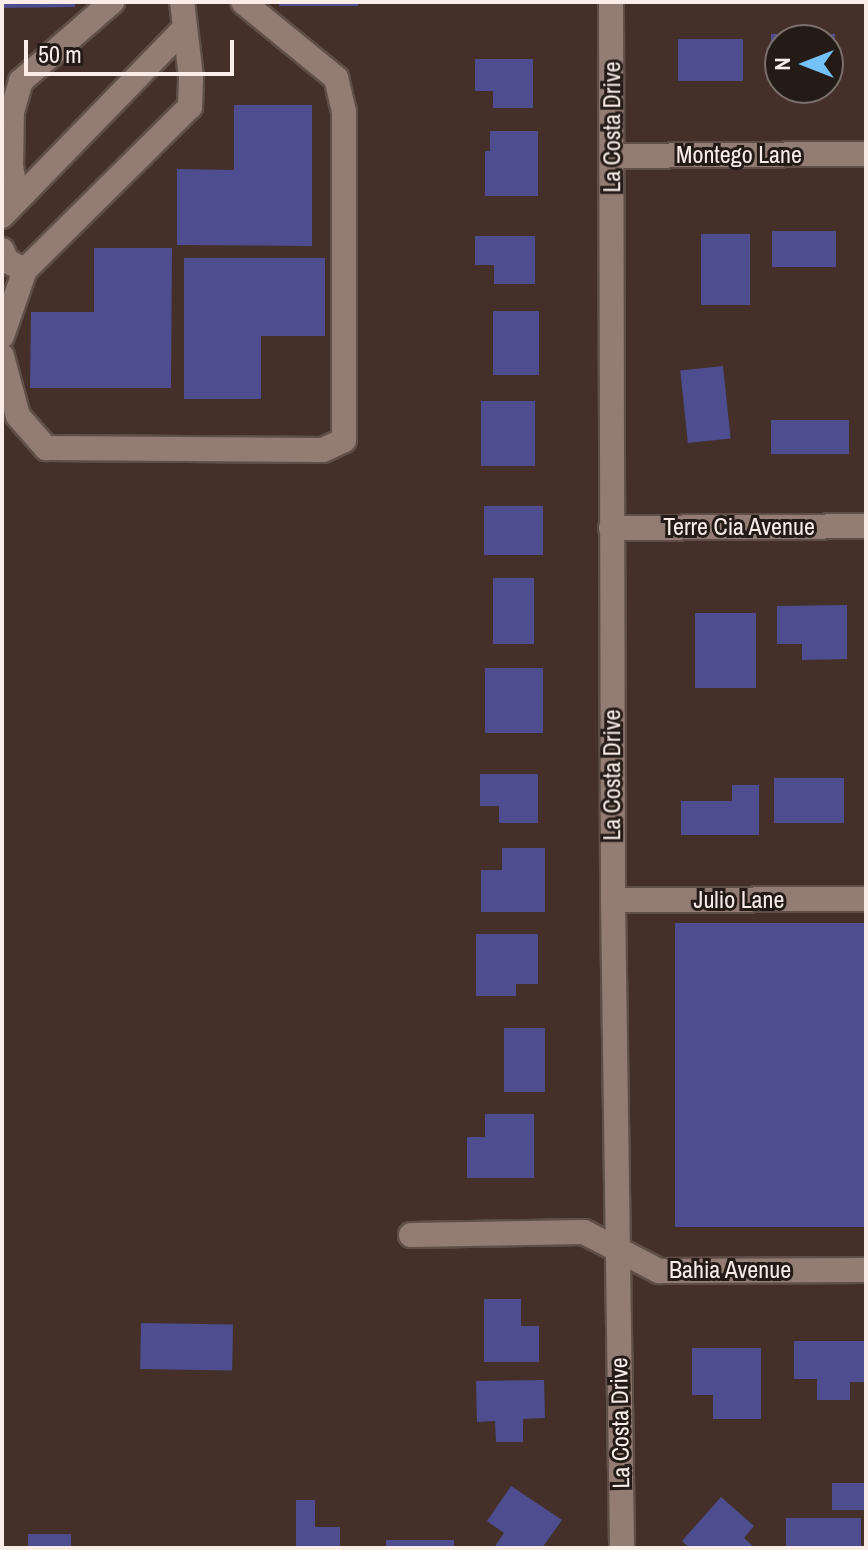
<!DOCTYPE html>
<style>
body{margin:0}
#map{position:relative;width:868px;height:1550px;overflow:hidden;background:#443029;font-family:"Archivo Narrow",sans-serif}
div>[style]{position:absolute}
.building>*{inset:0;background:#4d4d8f;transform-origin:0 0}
.roads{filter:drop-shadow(2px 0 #604f49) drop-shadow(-2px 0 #604f49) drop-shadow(0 2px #604f49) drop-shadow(0 -2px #604f49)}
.minor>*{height:24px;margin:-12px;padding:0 12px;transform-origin:12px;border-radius:12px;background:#937c73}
span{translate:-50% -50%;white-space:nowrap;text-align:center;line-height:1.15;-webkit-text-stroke:6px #241b17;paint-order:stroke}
.street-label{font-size:24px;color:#faede8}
.frame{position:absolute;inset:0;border:4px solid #faede8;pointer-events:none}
.north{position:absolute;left:764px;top:24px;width:80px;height:80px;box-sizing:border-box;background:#241b17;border:2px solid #7a6f6b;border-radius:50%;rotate:270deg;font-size:22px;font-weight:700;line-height:32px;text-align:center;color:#faede8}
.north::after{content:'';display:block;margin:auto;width:28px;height:36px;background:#73c1f6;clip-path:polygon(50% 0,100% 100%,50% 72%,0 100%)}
.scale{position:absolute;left:24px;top:40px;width:210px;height:36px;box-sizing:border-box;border:4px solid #faede8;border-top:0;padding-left:10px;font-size:24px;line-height:28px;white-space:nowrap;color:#faede8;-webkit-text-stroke:6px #241b17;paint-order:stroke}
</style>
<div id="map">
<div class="building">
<div style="clip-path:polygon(2px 2px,75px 2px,75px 7px,2px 8px)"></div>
<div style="left:279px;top:2px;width:79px;height:4px"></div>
<div style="clip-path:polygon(771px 34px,835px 34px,835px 68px,828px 68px,828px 40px,780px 40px,780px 68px,771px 68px)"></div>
<div style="left:678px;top:39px;width:65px;height:42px"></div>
<div style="clip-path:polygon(475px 59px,533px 59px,533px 108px,493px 108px,493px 91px,475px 91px)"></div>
<div style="clip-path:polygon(234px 105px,312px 105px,312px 246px,177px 245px,177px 169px,234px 170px)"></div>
<div style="clip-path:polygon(490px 131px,538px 131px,538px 196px,485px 196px,485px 151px,490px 151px)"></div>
<div style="left:772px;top:231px;width:64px;height:36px"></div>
<div style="left:701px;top:234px;width:49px;height:71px"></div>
<div style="clip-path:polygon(475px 236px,535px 236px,535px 284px,494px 284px,494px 265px,475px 265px)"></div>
<div style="clip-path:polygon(94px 248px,172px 248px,171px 388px,30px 388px,31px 312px,94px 312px)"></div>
<div style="clip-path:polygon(184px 258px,325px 258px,325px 336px,261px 336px,261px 399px,184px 399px)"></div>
<div style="left:493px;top:311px;width:46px;height:64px"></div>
<div style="left:723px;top:366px;width:73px;height:43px;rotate:84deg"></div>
<div style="left:481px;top:401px;width:54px;height:65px"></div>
<div style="left:771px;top:420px;width:78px;height:34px"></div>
<div style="left:484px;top:506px;width:59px;height:49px"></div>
<div style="left:493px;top:578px;width:41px;height:66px"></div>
<div style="clip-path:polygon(847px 605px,847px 659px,802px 660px,802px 644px,777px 644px,777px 606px)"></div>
<div style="left:695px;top:613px;width:61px;height:75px"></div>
<div style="left:485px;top:668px;width:58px;height:65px"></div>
<div style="clip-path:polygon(480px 774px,538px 774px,538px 823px,499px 823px,499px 806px,480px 806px)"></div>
<div style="left:774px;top:778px;width:70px;height:45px"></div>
<div style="clip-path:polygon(732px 785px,759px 785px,759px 835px,681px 835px,681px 801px,732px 801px)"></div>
<div style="clip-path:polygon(502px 848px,545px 848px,545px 912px,481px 912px,481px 870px,502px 870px)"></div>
<div style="left:866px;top:923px;width:304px;height:191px;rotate:90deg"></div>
<div style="clip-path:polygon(476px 934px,538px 934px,538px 984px,516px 984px,516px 996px,476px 996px)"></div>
<div style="left:504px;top:1028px;width:41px;height:64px"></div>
<div style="clip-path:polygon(485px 1114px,534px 1114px,534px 1178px,467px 1178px,467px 1137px,485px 1137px)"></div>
<div style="clip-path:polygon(484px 1299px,521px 1299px,521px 1326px,539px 1326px,539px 1362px,484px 1362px)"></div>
<div style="left:141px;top:1323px;width:92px;height:46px;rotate:1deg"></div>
<div style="clip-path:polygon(794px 1341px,866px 1341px,866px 1382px,850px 1382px,850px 1400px,817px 1400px,817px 1379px,794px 1379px)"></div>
<div style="clip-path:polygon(692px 1348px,761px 1348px,761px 1419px,713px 1419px,713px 1395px,692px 1395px)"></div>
<div style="clip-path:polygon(544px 1380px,545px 1418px,523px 1419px,523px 1442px,496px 1442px,495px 1421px,477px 1422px,476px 1381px)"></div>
<div style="left:832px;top:1483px;width:34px;height:27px"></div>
<div style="clip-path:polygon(511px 1486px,562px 1520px,542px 1548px,494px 1548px,504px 1533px,487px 1521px)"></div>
<div style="clip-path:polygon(721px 1497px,754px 1526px,744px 1538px,755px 1548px,690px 1548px,682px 1541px)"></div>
<div style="clip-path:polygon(296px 1500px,315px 1500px,315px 1527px,340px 1527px,340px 1548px,296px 1548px)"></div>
<div style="left:786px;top:1518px;width:75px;height:30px"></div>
<div style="left:28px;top:1534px;width:43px;height:14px"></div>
<div style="left:386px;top:1540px;width:68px;height:8px"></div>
</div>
<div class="roads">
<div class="minor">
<div style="left:611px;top:2px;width:898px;rotate:89.87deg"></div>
<div style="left:613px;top:900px;width:648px;rotate:89.2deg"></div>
<div style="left:613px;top:156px;width:253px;rotate:-0.5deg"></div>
<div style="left:17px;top:200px;width:34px;rotate:-100deg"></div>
<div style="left:11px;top:167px;width:55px;rotate:-89deg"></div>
<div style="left:12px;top:112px;width:32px;rotate:-74deg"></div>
<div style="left:21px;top:81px;width:121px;rotate:-41deg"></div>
<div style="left:2px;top:216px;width:262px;rotate:-45.8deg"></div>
<div style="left:2px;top:250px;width:12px;rotate:66deg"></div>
<div style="left:7px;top:261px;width:20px;rotate:27deg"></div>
<div style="left:25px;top:270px;width:232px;rotate:-44.7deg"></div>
<div style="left:190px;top:107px;width:30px;rotate:-88deg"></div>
<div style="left:191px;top:77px;width:76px;rotate:-96.8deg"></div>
<div style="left:2px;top:336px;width:70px;rotate:-70.8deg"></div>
<div style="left:2px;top:356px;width:62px;rotate:75.1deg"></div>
<div style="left:18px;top:416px;width:43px;rotate:48.8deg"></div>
<div style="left:46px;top:448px;width:277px;rotate:0.4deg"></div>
<div style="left:323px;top:450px;width:23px;rotate:-25deg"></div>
<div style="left:344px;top:440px;width:328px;rotate:-90deg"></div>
<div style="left:344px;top:112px;width:35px;rotate:-103deg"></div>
<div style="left:336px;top:78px;width:120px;rotate:-140.7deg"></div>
<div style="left:611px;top:528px;width:255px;rotate:-0.4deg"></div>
<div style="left:613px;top:900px;width:253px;rotate:-0.2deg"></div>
<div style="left:411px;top:1235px;width:173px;rotate:-1deg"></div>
<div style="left:584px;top:1232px;width:85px;rotate:27.5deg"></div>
<div style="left:659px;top:1271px;width:207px;rotate:-0.3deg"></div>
</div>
</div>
<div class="street-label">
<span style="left:612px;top:127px;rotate:-90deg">La Costa Drive</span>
<span style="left:739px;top:155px">Montego Lane</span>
<span style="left:739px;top:527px">Terre Cia Avenue</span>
<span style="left:612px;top:775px;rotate:-90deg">La Costa Drive</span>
<span style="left:739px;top:900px">Julio Lane</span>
<span style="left:730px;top:1270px">Bahia Avenue</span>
<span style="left:620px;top:1423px;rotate:-91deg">La Costa Drive</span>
</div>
<div class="frame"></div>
<div class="north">N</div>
<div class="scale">50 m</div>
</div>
